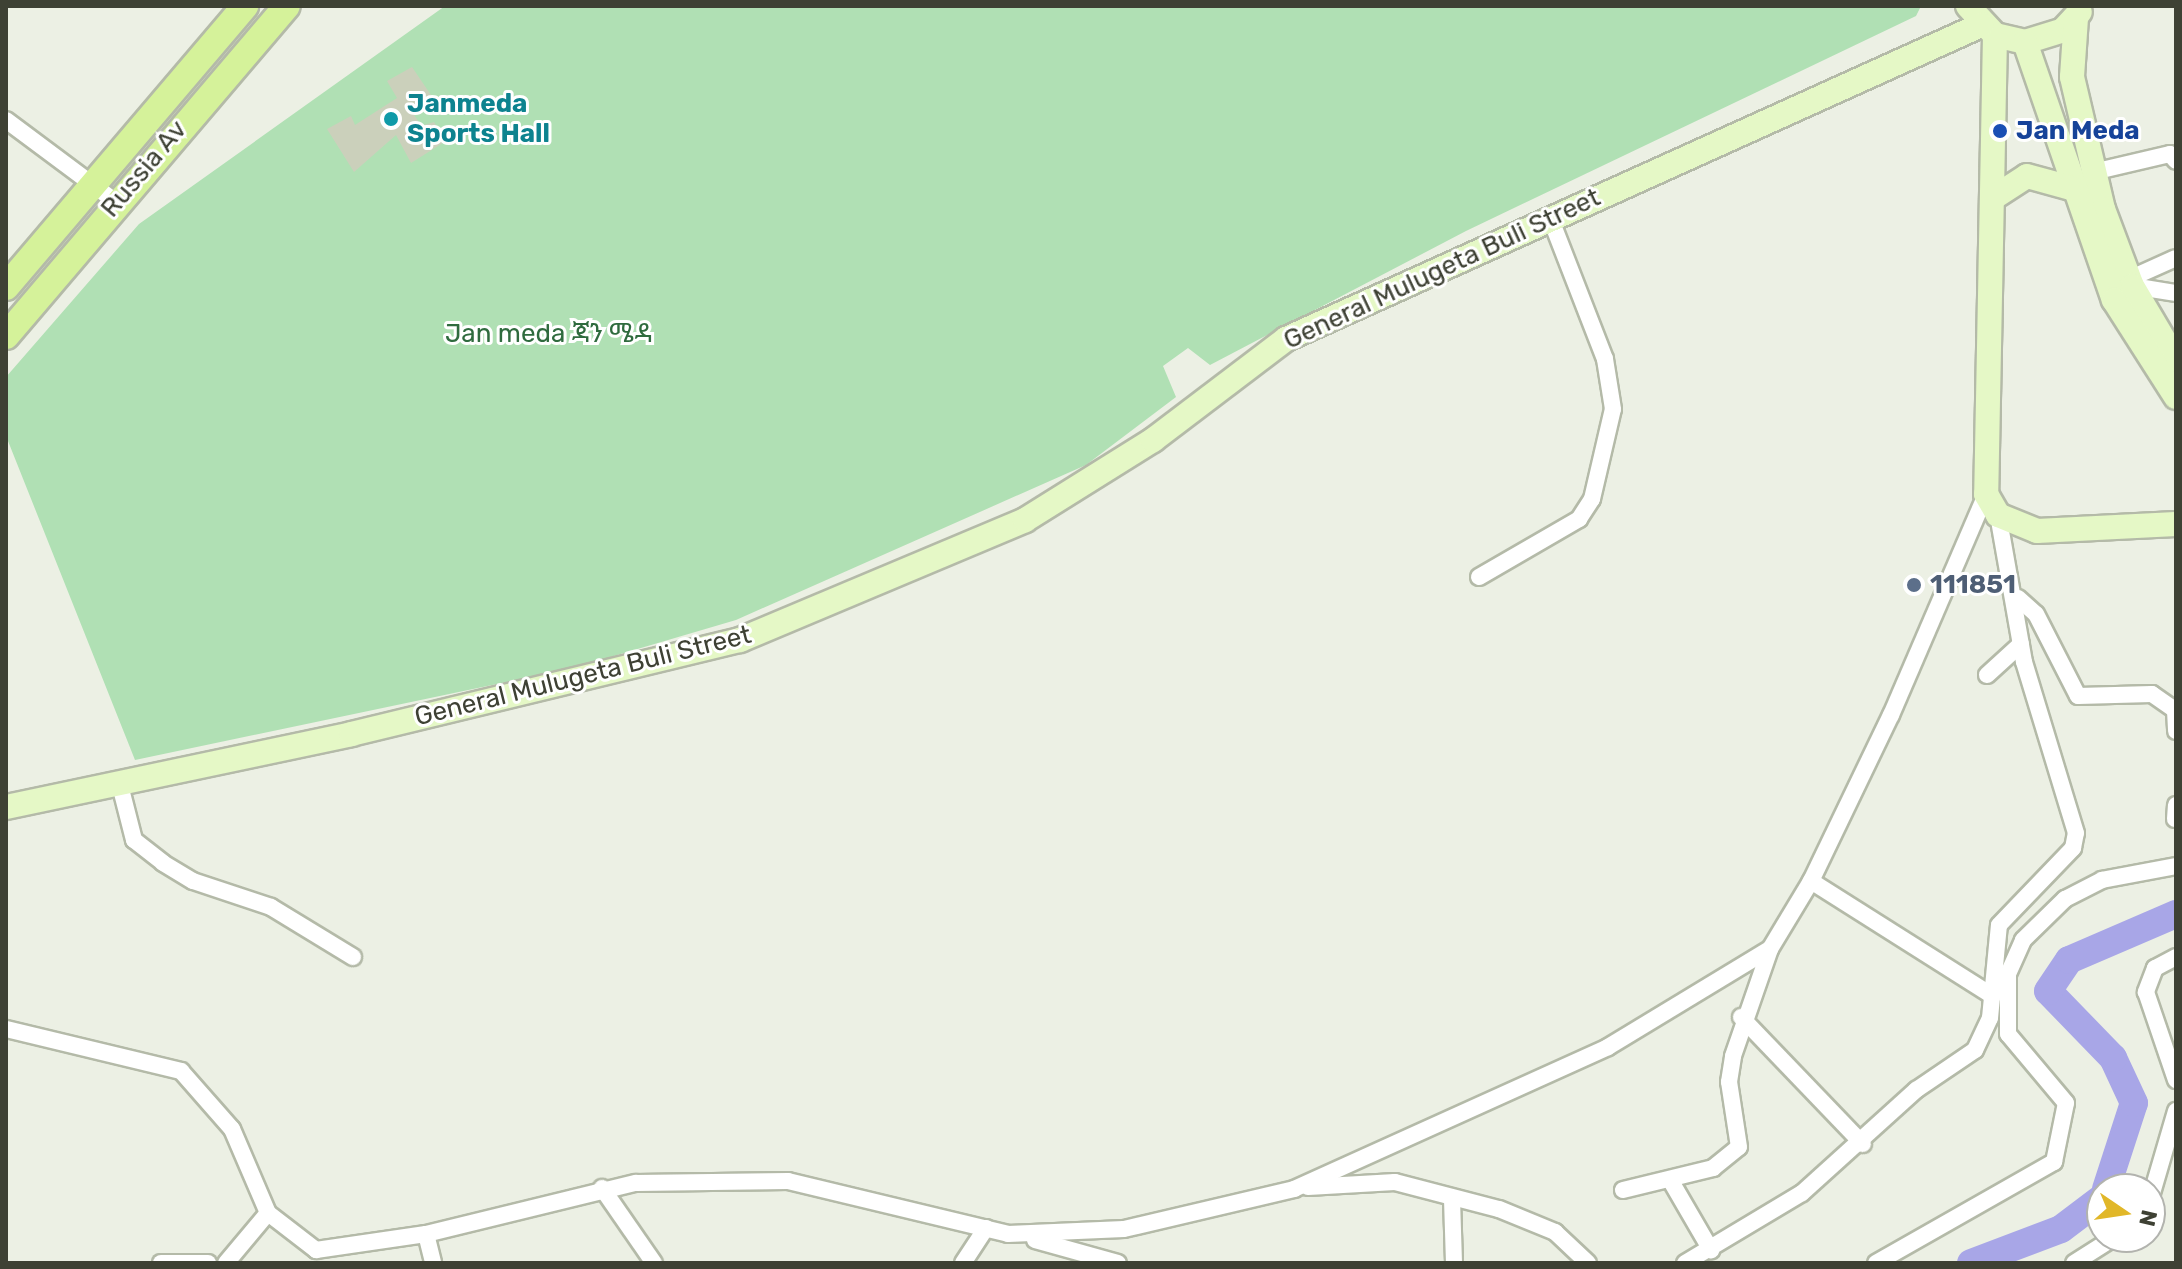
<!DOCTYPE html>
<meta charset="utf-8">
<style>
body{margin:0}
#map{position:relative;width:2182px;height:1269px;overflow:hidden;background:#ecf0e4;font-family:Rubik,"Noto Sans Ethiopic",sans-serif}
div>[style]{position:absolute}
.green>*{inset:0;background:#b0e0b4}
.river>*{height:28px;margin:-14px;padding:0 14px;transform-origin:14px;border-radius:14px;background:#a8a6e7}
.building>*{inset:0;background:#cbd0bb}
.roads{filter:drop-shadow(2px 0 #b4baa8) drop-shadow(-2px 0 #b4baa8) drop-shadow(0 2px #b4baa8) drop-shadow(0 -2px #b4baa8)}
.minor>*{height:16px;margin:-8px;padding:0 8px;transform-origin:8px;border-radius:8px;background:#fff}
.secondary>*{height:24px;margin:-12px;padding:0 12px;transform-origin:12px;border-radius:12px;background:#e5f8c6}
.primary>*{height:26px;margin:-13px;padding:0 13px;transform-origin:13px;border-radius:13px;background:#d5f29a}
.dots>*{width:22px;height:22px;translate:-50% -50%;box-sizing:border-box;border:4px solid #fff;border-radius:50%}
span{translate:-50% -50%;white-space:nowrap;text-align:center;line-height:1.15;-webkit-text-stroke:6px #fff;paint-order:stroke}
.culture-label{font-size:26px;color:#0d838f;font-weight:700}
.left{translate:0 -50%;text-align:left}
.transit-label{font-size:26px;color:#164399;font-weight:700}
.street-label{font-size:26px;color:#3e4134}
.park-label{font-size:26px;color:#2f6b3e}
.service-label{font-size:26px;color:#4e5e75;font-weight:700}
.frame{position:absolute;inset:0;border:8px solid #3e4134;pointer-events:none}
.north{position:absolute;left:2086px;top:1173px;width:80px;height:80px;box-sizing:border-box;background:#fff;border:2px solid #b2b3ae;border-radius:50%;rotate:103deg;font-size:22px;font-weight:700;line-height:32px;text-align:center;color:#3e4134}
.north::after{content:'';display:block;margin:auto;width:28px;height:36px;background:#e1b729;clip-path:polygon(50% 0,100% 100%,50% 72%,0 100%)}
</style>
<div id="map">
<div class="green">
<div style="clip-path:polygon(445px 6px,1921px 6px,1916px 16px,1466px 231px,1210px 365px,1188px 348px,1163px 366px,1176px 397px,1086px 465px,736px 620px,573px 668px,135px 760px,6px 436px,6px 377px,139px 224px)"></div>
</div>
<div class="river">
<div style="left:2106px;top:1189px;width:90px;rotate:-72deg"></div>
<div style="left:2134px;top:1103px;width:50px;rotate:-115deg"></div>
<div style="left:2113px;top:1058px;width:93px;rotate:-134.1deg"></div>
<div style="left:2048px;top:991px;width:37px;rotate:-56deg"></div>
<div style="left:2069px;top:960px;width:116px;rotate:-23.3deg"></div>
<div style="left:1971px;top:1263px;width:96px;rotate:-20.7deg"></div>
<div style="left:2061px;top:1229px;width:51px;rotate:-37.1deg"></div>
</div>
<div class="building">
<div style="clip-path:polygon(412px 67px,431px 95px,410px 108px,421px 126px,434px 122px,446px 141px,411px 163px,396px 135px,354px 172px,327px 129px,351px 116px,355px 125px,397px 98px,387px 81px)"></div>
</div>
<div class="roads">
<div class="minor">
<div style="left:6px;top:120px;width:137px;rotate:36.7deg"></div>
<div style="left:2093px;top:172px;width:79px;rotate:-13.2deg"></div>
<div style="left:2170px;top:154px;width:9px;rotate:49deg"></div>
<div style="left:2129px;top:279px;width:51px;rotate:-24.1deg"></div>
<div style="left:2132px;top:286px;width:45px;rotate:9deg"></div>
<div style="left:1479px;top:577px;width:116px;rotate:-30.1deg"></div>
<div style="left:1579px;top:519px;width:24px;rotate:-57deg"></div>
<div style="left:1592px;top:499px;width:92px;rotate:-76.9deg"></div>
<div style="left:1613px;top:409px;width:51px;rotate:-99.1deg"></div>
<div style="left:1605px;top:359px;width:152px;rotate:-111.2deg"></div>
<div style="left:2018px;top:598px;width:24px;rotate:42deg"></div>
<div style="left:2036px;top:614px;width:92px;rotate:62.9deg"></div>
<div style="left:2078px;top:696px;width:74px;rotate:-1.5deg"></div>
<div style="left:2152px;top:694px;width:28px;rotate:35deg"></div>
<div style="left:2175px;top:710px;width:21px;rotate:87deg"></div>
<div style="left:1987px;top:675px;width:46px;rotate:-42.4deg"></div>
<div style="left:120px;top:785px;width:57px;rotate:75.7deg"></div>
<div style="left:134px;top:840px;width:37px;rotate:38deg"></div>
<div style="left:163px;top:863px;width:35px;rotate:31deg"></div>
<div style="left:193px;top:881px;width:82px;rotate:18.4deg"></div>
<div style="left:271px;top:907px;width:96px;rotate:31.4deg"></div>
<div style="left:2175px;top:819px;width:14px;rotate:-86deg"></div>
<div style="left:1811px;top:881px;width:215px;rotate:32.3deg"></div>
<div style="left:2176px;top:957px;width:24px;rotate:152deg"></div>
<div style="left:2155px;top:968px;width:26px;rotate:111deg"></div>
<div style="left:2146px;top:992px;width:93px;rotate:71.2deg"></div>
<div style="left:1741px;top:1017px;width:176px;rotate:46.2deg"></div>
<div style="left:6px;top:1029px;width:180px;rotate:13.5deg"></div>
<div style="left:181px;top:1071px;width:77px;rotate:48.7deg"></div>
<div style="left:232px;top:1129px;width:91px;rotate:66.8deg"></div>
<div style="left:268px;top:1213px;width:61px;rotate:37.6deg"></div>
<div style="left:316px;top:1250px;width:111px;rotate:-8.3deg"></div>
<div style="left:426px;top:1234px;width:216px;rotate:-13.7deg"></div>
<div style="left:636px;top:1183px;width:152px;rotate:-0.8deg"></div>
<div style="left:788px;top:1181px;width:226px;rotate:13.5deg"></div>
<div style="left:1008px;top:1234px;width:116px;rotate:-2.5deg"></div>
<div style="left:1124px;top:1229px;width:175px;rotate:-13.2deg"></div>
<div style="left:1294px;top:1189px;width:345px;rotate:-24.3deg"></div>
<div style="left:1608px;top:1047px;width:189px;rotate:-31.2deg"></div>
<div style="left:1770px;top:949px;width:79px;rotate:-58.9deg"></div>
<div style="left:1811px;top:881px;width:184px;rotate:-64.3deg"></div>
<div style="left:1891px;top:715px;width:241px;rotate:-66.7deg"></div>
<div style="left:1672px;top:1183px;width:78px;rotate:59.8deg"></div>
<div style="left:1308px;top:1187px;width:87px;rotate:-3.3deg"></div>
<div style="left:1395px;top:1182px;width:107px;rotate:14.6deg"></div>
<div style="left:1499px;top:1209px;width:61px;rotate:22.3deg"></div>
<div style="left:1555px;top:1232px;width:45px;rotate:43.2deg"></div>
<div style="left:602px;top:1188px;width:91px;rotate:55.3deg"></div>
<div style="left:1623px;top:1190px;width:93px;rotate:-13.7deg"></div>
<div style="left:1713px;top:1168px;width:33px;rotate:-39deg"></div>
<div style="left:1739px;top:1147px;width:66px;rotate:-98.7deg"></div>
<div style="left:1729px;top:1082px;width:26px;rotate:-81deg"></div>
<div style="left:1733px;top:1056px;width:113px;rotate:-70.9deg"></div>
<div style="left:1452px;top:1199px;width:64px;rotate:88.2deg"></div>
<div style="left:2150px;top:1200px;width:93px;rotate:-73.7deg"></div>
<div style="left:426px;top:1234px;width:30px;rotate:76deg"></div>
<div style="left:1035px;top:1240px;width:86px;rotate:15.5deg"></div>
<div style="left:161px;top:1263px;width:47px"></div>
<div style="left:226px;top:1263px;width:65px;rotate:-50deg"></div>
<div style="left:963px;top:1263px;width:42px;rotate:-56.7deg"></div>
<div style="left:1685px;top:1263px;width:136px;rotate:-30.9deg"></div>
<div style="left:1802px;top:1193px;width:154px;rotate:-42.1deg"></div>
<div style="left:1916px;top:1090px;width:71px;rotate:-34.1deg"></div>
<div style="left:1975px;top:1050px;width:35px;rotate:-65deg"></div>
<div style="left:1990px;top:1018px;width:93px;rotate:-84.5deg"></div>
<div style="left:1999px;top:925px;width:107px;rotate:-46.1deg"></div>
<div style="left:2073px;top:848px;width:15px;rotate:-79deg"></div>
<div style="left:2076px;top:833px;width:179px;rotate:-106.9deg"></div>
<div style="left:2024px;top:662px;width:149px;rotate:-100deg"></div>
<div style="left:1876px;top:1263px;width:205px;rotate:-29.6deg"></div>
<div style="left:2054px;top:1162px;width:60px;rotate:-78.5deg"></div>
<div style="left:2066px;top:1103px;width:90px;rotate:-130deg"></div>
<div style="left:2008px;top:1034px;width:60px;rotate:-90deg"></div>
<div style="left:2008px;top:974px;width:37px;rotate:-66deg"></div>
<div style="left:2023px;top:940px;width:59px;rotate:-44.3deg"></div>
<div style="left:2065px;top:899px;width:42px;rotate:-27.2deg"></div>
<div style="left:2102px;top:880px;width:75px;rotate:-10.7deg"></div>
<div style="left:2074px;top:1263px;width:49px;rotate:-32.4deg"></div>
</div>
<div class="secondary">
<div style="left:1968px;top:6px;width:40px;rotate:47deg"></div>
<div style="left:1995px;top:35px;width:31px;rotate:13deg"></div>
<div style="left:2025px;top:42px;width:39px;rotate:-17deg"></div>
<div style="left:2062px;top:31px;width:26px;rotate:-47deg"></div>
<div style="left:2076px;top:18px;width:59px;rotate:93.9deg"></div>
<div style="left:2072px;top:77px;width:136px;rotate:76.8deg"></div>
<div style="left:2103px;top:209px;width:82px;rotate:69.4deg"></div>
<div style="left:2132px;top:286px;width:86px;rotate:59.3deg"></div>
<div style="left:1995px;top:35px;width:459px;rotate:91.1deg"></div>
<div style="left:1986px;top:494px;width:24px;rotate:60deg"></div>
<div style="left:1998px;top:515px;width:42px;rotate:22.3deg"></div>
<div style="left:2037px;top:531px;width:139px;rotate:-2.9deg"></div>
<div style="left:2025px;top:42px;width:273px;rotate:71deg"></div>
<div style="left:2114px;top:300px;width:115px;rotate:57.4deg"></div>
<div style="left:1993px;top:198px;width:40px;rotate:-32.9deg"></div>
<div style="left:2027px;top:176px;width:46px;rotate:15.3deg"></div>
<div style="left:6px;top:807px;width:353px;rotate:-11.9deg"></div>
<div style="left:351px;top:734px;width:400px;rotate:-13.6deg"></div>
<div style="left:740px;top:640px;width:309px;rotate:-22.8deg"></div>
<div style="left:1025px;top:520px;width:151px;rotate:-32deg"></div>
<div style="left:1153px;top:440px;width:167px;rotate:-37.2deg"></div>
<div style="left:1286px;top:339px;width:763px;rotate:-24.31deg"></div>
</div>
<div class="primary">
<div style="left:6px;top:287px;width:369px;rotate:-49.6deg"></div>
<div style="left:6px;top:336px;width:433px;rotate:-49.6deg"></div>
</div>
</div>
<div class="dots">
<div style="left:391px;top:119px;background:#0f9aa8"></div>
<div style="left:2000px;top:131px;background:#1a4fb4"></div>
<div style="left:1914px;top:585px;background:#5c6f8a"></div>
</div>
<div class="culture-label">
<span class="left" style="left:407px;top:119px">Janmeda<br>Sports Hall</span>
</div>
<div class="transit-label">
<span class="left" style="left:2016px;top:131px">Jan Meda</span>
</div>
<div class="street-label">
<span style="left:144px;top:169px;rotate:-50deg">Russia Av</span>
<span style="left:1442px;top:269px;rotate:-25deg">General Mulugeta Buli Street</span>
<span style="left:583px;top:676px;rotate:-14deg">General Mulugeta Buli Street</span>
</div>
<div class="park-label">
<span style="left:549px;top:334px">Jan meda ጃን ሜዳ</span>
</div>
<div class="service-label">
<span class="left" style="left:1930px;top:585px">111851</span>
</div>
<div class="frame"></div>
<div class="north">N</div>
</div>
